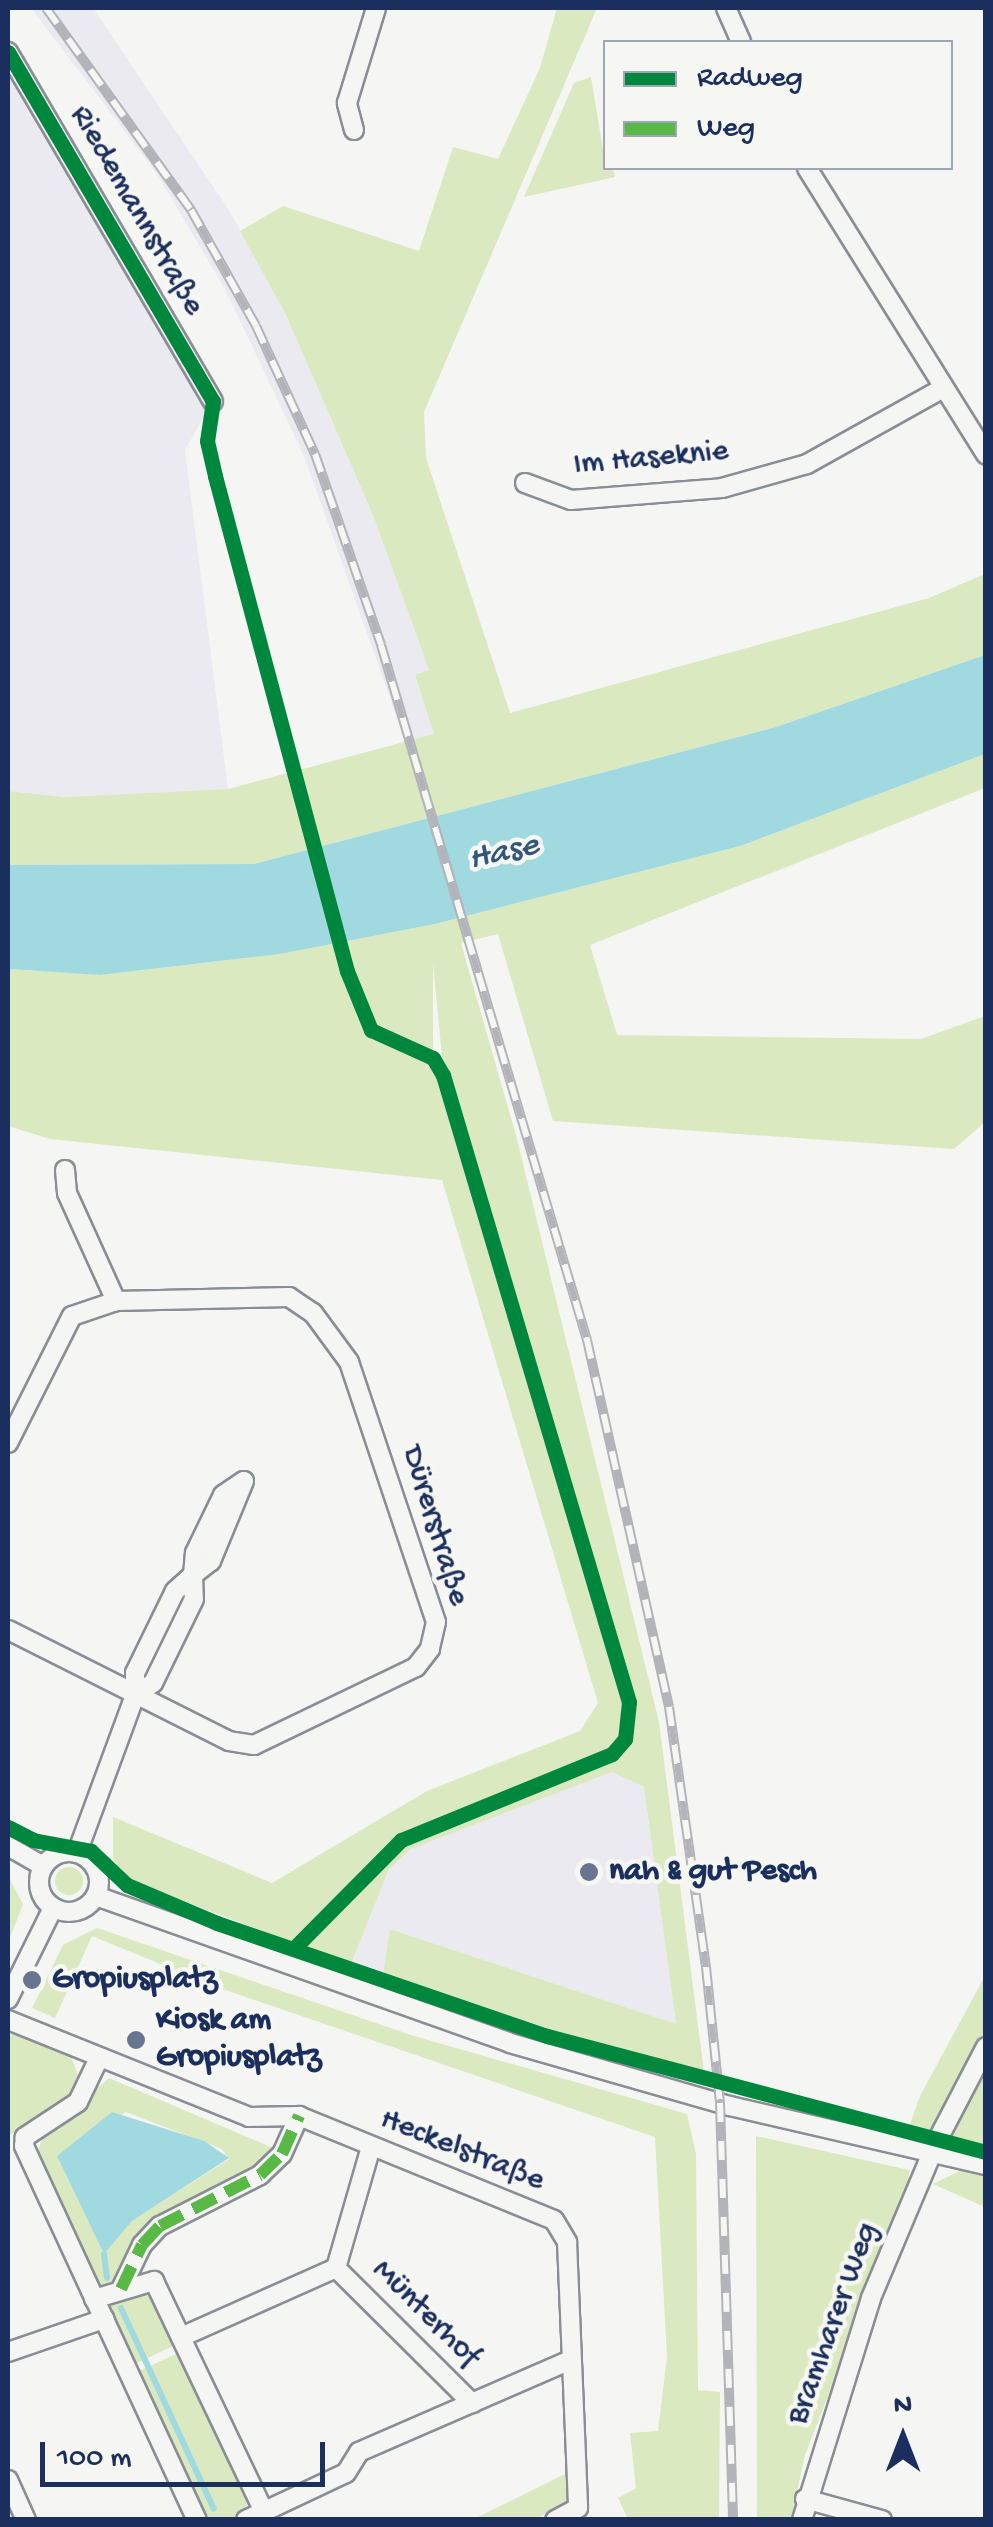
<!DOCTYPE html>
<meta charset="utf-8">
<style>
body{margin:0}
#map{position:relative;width:993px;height:2527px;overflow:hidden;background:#f5f5f3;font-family:"Gochi Hand",sans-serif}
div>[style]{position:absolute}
.built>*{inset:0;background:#eceaf1}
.green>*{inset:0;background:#dae9c0}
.round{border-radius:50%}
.water>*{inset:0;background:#a0d9df}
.pier>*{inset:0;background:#f5f5f3;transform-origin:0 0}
.stream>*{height:6px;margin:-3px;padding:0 3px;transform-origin:3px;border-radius:3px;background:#a0d9df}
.roads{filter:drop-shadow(2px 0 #898d95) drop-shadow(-2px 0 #898d95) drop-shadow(0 2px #898d95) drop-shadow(0 -2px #898d95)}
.minor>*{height:18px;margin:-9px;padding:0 9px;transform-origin:9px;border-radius:9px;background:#f5f5f3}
.minor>.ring{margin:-9px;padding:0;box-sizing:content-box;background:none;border:18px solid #f5f5f3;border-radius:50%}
.rail>*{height:10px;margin-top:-5px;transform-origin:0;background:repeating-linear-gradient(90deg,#f6f6f2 0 19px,#b2b4b9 0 38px);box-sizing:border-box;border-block:2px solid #b2b4b9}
.quiet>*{height:12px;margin-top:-6px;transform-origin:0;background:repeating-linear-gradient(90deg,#58b947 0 25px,transparent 0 37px)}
.cycleway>*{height:15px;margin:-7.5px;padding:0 7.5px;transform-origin:7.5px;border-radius:7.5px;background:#00873e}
.dots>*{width:28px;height:28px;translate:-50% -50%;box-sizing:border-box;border:5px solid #f6f6f2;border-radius:50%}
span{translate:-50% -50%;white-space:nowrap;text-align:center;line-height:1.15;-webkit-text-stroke:9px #f6f6f2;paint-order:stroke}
.street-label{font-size:32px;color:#1b2f5e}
.poi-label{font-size:32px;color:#1b2f5e;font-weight:700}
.left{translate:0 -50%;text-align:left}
.water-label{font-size:35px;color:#33567c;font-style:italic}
.frame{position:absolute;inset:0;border:10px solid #1b2f5e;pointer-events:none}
.legend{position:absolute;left:603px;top:40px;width:350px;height:130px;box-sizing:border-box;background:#f6f6f2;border:2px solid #9ea6b7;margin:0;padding:12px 18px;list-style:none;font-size:30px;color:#1b2f5e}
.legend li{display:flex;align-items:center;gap:20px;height:50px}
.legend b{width:50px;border:2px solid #9ea6b7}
.north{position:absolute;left:853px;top:2387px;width:100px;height:100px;-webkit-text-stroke:8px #f6f6f2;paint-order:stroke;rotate:0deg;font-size:28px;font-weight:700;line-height:40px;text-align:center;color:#1b2f5e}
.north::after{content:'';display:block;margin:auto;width:35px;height:45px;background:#1b2f5e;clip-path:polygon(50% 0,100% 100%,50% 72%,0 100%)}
.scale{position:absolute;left:40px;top:2442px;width:285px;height:45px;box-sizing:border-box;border:5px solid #1b2f5e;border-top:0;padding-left:12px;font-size:30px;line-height:35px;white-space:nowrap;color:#1b2f5e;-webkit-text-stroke:8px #f6f6f2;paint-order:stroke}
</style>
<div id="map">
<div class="built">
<div style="clip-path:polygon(31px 8px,93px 8px,229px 210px,285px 313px,373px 515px,429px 670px,415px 676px,435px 734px,406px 743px,304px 456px,225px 289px,157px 174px)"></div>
<div style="clip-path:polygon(8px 52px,213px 401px,185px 450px,228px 789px,71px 797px,8px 791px)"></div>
<div style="clip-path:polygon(612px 1772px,644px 1787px,676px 2024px,390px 1929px,383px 1974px,351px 1964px,389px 1869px,411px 1849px)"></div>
</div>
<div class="green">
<div style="clip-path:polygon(557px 8px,597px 8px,424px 412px,426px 458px,510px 713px,929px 598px,985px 574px,985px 655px,776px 727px,254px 864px,8px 865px,8px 791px,67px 797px,228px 789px,434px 734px,415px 675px,429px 670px,373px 515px,285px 313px,240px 231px,283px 206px,419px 251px,453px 147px,498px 159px,540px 68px)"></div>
<div style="clip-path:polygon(591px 77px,606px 168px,613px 168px,615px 177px,524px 197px,574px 83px)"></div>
<div style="clip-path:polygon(evenodd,985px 754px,985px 788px,590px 945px,617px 1035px,921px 1039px,985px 1016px,985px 1122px,954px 1149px,553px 1121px,498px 934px,461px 943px,517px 1139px,659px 1722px,704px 2072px,532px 2026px,383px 1974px,390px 1929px,676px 2024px,644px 1787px,612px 1772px,411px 1849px,389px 1869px,351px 1964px,305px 1947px,405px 1845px,605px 1766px,632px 1734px,591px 1760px,403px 1833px,290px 1942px,127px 1879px,113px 1859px,113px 1817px,272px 1883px,427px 1791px,580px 1731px,598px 1703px,442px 1180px,50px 1139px,8px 1126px,8px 969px,101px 975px,280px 954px,435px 924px,740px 846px,985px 754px,433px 963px,443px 1067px,426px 1068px,433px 1058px,433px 963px)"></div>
<div class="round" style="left:55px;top:1867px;width:28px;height:28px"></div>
<div style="clip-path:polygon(8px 1876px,23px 1904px,8px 1943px)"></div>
<div style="clip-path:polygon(97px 1928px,414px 2036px,687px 2114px,696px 2154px,698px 2390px,720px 2392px,719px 2519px,628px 2519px,618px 2498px,636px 2488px,630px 2433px,658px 2431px,667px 2356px,655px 2137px,214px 1986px,92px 1936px,55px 2018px,32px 2008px,63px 1945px)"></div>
<div style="clip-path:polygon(985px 1976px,985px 2145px,909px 2127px,920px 2096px)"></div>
<div style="clip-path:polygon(14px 2032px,71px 2056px,79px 2078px,70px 2098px,8px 2136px,8px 2037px)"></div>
<div style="clip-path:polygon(evenodd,109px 2078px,278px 2150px,255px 2172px,179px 2208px,118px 2280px,100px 2286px,38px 2150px,43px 2136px,109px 2078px,126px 2112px,222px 2149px,229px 2159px,132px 2221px,104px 2253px,57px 2156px,126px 2112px)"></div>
<div style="clip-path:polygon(756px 2136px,909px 2170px,909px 2189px,805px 2455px,791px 2519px,757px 2519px)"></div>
<div style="clip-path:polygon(962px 2170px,985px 2176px,985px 2207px,933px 2184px)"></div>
<div style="clip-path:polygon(148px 2291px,175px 2345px,133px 2365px,104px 2303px)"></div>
<div style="clip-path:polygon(178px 2353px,249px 2502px,236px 2519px,205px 2519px,137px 2372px)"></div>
<div style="clip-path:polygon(567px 2473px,569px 2502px,535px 2519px,474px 2519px)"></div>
</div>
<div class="water">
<div style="clip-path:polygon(985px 655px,985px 754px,740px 846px,435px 924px,280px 954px,100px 975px,8px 969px,8px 865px,254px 864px,776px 727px)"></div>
<div style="clip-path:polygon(112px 2112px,204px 2141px,229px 2158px,132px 2221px,104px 2254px,57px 2156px)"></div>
</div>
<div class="pier">
<div style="left:318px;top:843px;width:106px;height:11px;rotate:75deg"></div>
</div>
<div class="stream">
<div style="left:104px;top:2254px;width:24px;rotate:83deg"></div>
<div style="left:121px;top:2308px;width:221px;rotate:65.2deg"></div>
</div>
<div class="roads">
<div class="minor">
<div style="left:726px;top:8px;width:37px;rotate:66deg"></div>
<div style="left:8px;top:52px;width:405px;rotate:59.6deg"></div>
<div style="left:354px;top:130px;width:28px;rotate:-105deg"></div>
<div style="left:347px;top:103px;width:99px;rotate:-73deg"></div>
<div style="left:807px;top:168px;width:338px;rotate:58deg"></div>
<div style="left:525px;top:483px;width:49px;rotate:20.3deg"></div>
<div style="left:571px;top:500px;width:151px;rotate:-4.5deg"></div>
<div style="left:722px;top:488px;width:88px;rotate:-15.8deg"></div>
<div style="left:807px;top:464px;width:154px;rotate:-29.1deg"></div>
<div style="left:65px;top:1170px;width:23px;rotate:85deg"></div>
<div style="left:67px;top:1193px;width:119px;rotate:65.6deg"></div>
<div style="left:8px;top:1443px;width:142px;rotate:-63.3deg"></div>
<div style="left:72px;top:1316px;width:46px;rotate:-18.8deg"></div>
<div style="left:116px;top:1301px;width:173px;rotate:-1.3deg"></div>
<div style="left:289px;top:1297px;width:29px;rotate:34deg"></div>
<div style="left:313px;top:1313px;width:61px;rotate:53.7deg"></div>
<div style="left:349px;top:1362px;width:274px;rotate:71.5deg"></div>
<div style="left:436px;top:1622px;width:28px;rotate:103deg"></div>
<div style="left:430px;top:1649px;width:23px;rotate:128deg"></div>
<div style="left:416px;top:1667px;width:180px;rotate:154.3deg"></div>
<div style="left:254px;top:1745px;width:25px;rotate:-171deg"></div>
<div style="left:229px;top:1741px;width:247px;rotate:-153.3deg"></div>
<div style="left:244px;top:1481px;width:87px;rotate:112.4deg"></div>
<div style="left:211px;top:1561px;width:23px;rotate:142deg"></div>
<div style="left:193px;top:1575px;width:22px;rotate:-85deg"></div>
<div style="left:195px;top:1553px;width:64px;rotate:-64.2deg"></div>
<div style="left:223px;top:1495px;width:25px;rotate:-34deg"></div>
<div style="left:193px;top:1575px;width:24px;rotate:88deg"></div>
<div style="left:194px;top:1599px;width:93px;rotate:116deg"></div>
<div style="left:153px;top:1683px;width:22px;rotate:146deg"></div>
<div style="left:135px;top:1695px;width:22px;rotate:-90deg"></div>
<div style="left:135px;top:1673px;width:91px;rotate:-64deg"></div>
<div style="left:175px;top:1591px;width:24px;rotate:-42deg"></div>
<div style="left:8px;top:1846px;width:40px;rotate:29.7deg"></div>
<div class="ring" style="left:39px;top:1852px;width:42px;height:42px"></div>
<div style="left:77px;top:1853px;width:168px;rotate:-69.8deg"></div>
<div style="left:96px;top:1896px;width:439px;rotate:19.5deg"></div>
<div style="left:510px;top:2043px;width:229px;rotate:16deg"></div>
<div style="left:730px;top:2106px;width:263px;rotate:13deg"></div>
<div style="left:8px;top:1999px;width:102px;rotate:-63.7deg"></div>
<div style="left:8px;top:2020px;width:260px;rotate:21.9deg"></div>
<div style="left:249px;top:2117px;width:50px;rotate:-1.1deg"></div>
<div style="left:299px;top:2116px;width:275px;rotate:22.2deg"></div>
<div style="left:554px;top:2220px;width:26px;rotate:59deg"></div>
<div style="left:567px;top:2242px;width:266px;rotate:87.6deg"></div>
<div style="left:578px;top:2508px;width:26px;rotate:152deg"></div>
<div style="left:99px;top:2058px;width:49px;rotate:115.5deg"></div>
<div style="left:78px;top:2102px;width:64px;rotate:146.6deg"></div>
<div style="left:25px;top:2137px;width:9px;rotate:96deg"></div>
<div style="left:24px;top:2146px;width:412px;rotate:65.2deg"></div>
<div style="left:336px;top:2268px;width:192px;rotate:44.8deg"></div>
<div style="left:336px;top:2268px;width:126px;rotate:-73.9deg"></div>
<div style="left:121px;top:2289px;width:49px;rotate:-64.5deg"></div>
<div style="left:142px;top:2245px;width:26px;rotate:-47deg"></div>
<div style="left:160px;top:2226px;width:112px;rotate:-27deg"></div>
<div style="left:260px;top:2175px;width:30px;rotate:-44deg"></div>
<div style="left:282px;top:2154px;width:42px;rotate:-65.9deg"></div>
<div style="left:94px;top:2299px;width:63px;rotate:-16.7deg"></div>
<div style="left:154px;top:2281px;width:254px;rotate:64.5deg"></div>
<div style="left:181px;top:2337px;width:170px;rotate:-24deg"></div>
<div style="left:8px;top:2352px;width:102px;rotate:-19deg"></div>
<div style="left:8px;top:2480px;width:44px;rotate:65.8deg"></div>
<div style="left:805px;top:2499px;width:80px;rotate:15.3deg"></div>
<div style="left:246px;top:2520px;width:110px;rotate:-25.2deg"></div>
<div style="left:346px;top:2473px;width:25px;rotate:-58deg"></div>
<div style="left:359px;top:2452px;width:231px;rotate:-23.5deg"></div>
<div style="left:802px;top:2520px;width:232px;rotate:-72.7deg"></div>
<div style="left:871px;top:2298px;width:170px;rotate:-67.2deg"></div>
<div style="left:937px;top:2141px;width:106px;rotate:-62.5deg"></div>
</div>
</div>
<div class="rail">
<div style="left:46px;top:8px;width:249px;rotate:54.3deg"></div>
<div style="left:191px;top:210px;width:133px;rotate:60.7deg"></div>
<div style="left:256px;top:326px;width:141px;rotate:65.3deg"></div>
<div style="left:315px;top:454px;width:202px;rotate:70.9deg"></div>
<div style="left:381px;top:645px;width:725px;rotate:73.49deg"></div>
<div style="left:587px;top:1340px;width:376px;rotate:77.4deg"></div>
<div style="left:669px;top:1707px;width:263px;rotate:81.9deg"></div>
<div style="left:706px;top:1967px;width:137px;rotate:84.1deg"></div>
<div style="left:720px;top:2103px;width:417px;rotate:88.2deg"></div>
</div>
<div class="quiet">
<div style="left:121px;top:2289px;width:49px;rotate:-64.5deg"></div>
<div style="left:142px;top:2245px;width:26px;rotate:-47deg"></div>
<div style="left:160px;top:2226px;width:112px;rotate:-27deg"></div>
<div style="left:260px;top:2175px;width:30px;rotate:-44deg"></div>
<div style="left:282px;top:2154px;width:42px;rotate:-65.9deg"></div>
</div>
<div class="cycleway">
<div style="left:8px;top:52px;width:405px;rotate:59.6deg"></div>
<div style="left:213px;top:401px;width:40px;rotate:98.5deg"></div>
<div style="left:207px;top:441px;width:36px;rotate:77deg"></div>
<div style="left:215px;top:476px;width:512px;rotate:75.07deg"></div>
<div style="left:347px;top:971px;width:64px;rotate:67.9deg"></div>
<div style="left:371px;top:1030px;width:68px;rotate:24.3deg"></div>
<div style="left:433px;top:1058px;width:20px;rotate:60deg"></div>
<div style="left:443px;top:1075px;width:654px;rotate:73.48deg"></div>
<div style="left:629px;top:1702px;width:37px;rotate:96deg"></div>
<div style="left:625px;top:1739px;width:20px;rotate:131deg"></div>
<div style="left:612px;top:1754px;width:228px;rotate:157.8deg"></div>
<div style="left:401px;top:1840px;width:152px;rotate:134.7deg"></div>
<div style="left:8px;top:1827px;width:28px;rotate:27deg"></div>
<div style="left:33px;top:1840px;width:59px;rotate:10.7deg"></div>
<div style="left:91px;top:1851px;width:50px;rotate:43.4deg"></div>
<div style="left:127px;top:1885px;width:98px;rotate:22.9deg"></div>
<div style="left:217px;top:1923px;width:349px;rotate:18.9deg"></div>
<div style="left:547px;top:2036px;width:454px;rotate:14.8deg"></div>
</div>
<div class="dots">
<div style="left:589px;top:1872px;background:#677492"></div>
<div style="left:32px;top:1980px;background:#677492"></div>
<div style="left:136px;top:2040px;background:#677492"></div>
</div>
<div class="street-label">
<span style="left:136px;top:211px;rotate:60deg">Riedemannstraße</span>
<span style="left:651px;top:459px;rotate:-5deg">Im Haseknie</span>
<span style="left:434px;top:1526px;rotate:73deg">Dürerstraße</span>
<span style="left:462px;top:2151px;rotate:22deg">Heckelstraße</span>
<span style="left:425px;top:2314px;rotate:45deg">Münterhof</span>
<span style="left:834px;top:2324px;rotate:-70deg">Bramharer Weg</span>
</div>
<div class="poi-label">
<span class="left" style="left:609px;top:1872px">nah &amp; gut Pesch</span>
<span class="left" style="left:52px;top:1980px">Gropiusplatz</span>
<span class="left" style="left:156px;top:2040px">Kiosk am<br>Gropiusplatz</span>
</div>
<div class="water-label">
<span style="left:504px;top:854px;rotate:-13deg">Hase</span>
</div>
<div class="frame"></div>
<ul class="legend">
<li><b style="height:12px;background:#00873e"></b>Radweg</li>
<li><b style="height:12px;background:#58b947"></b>Weg</li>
</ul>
<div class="north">N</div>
<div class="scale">100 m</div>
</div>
